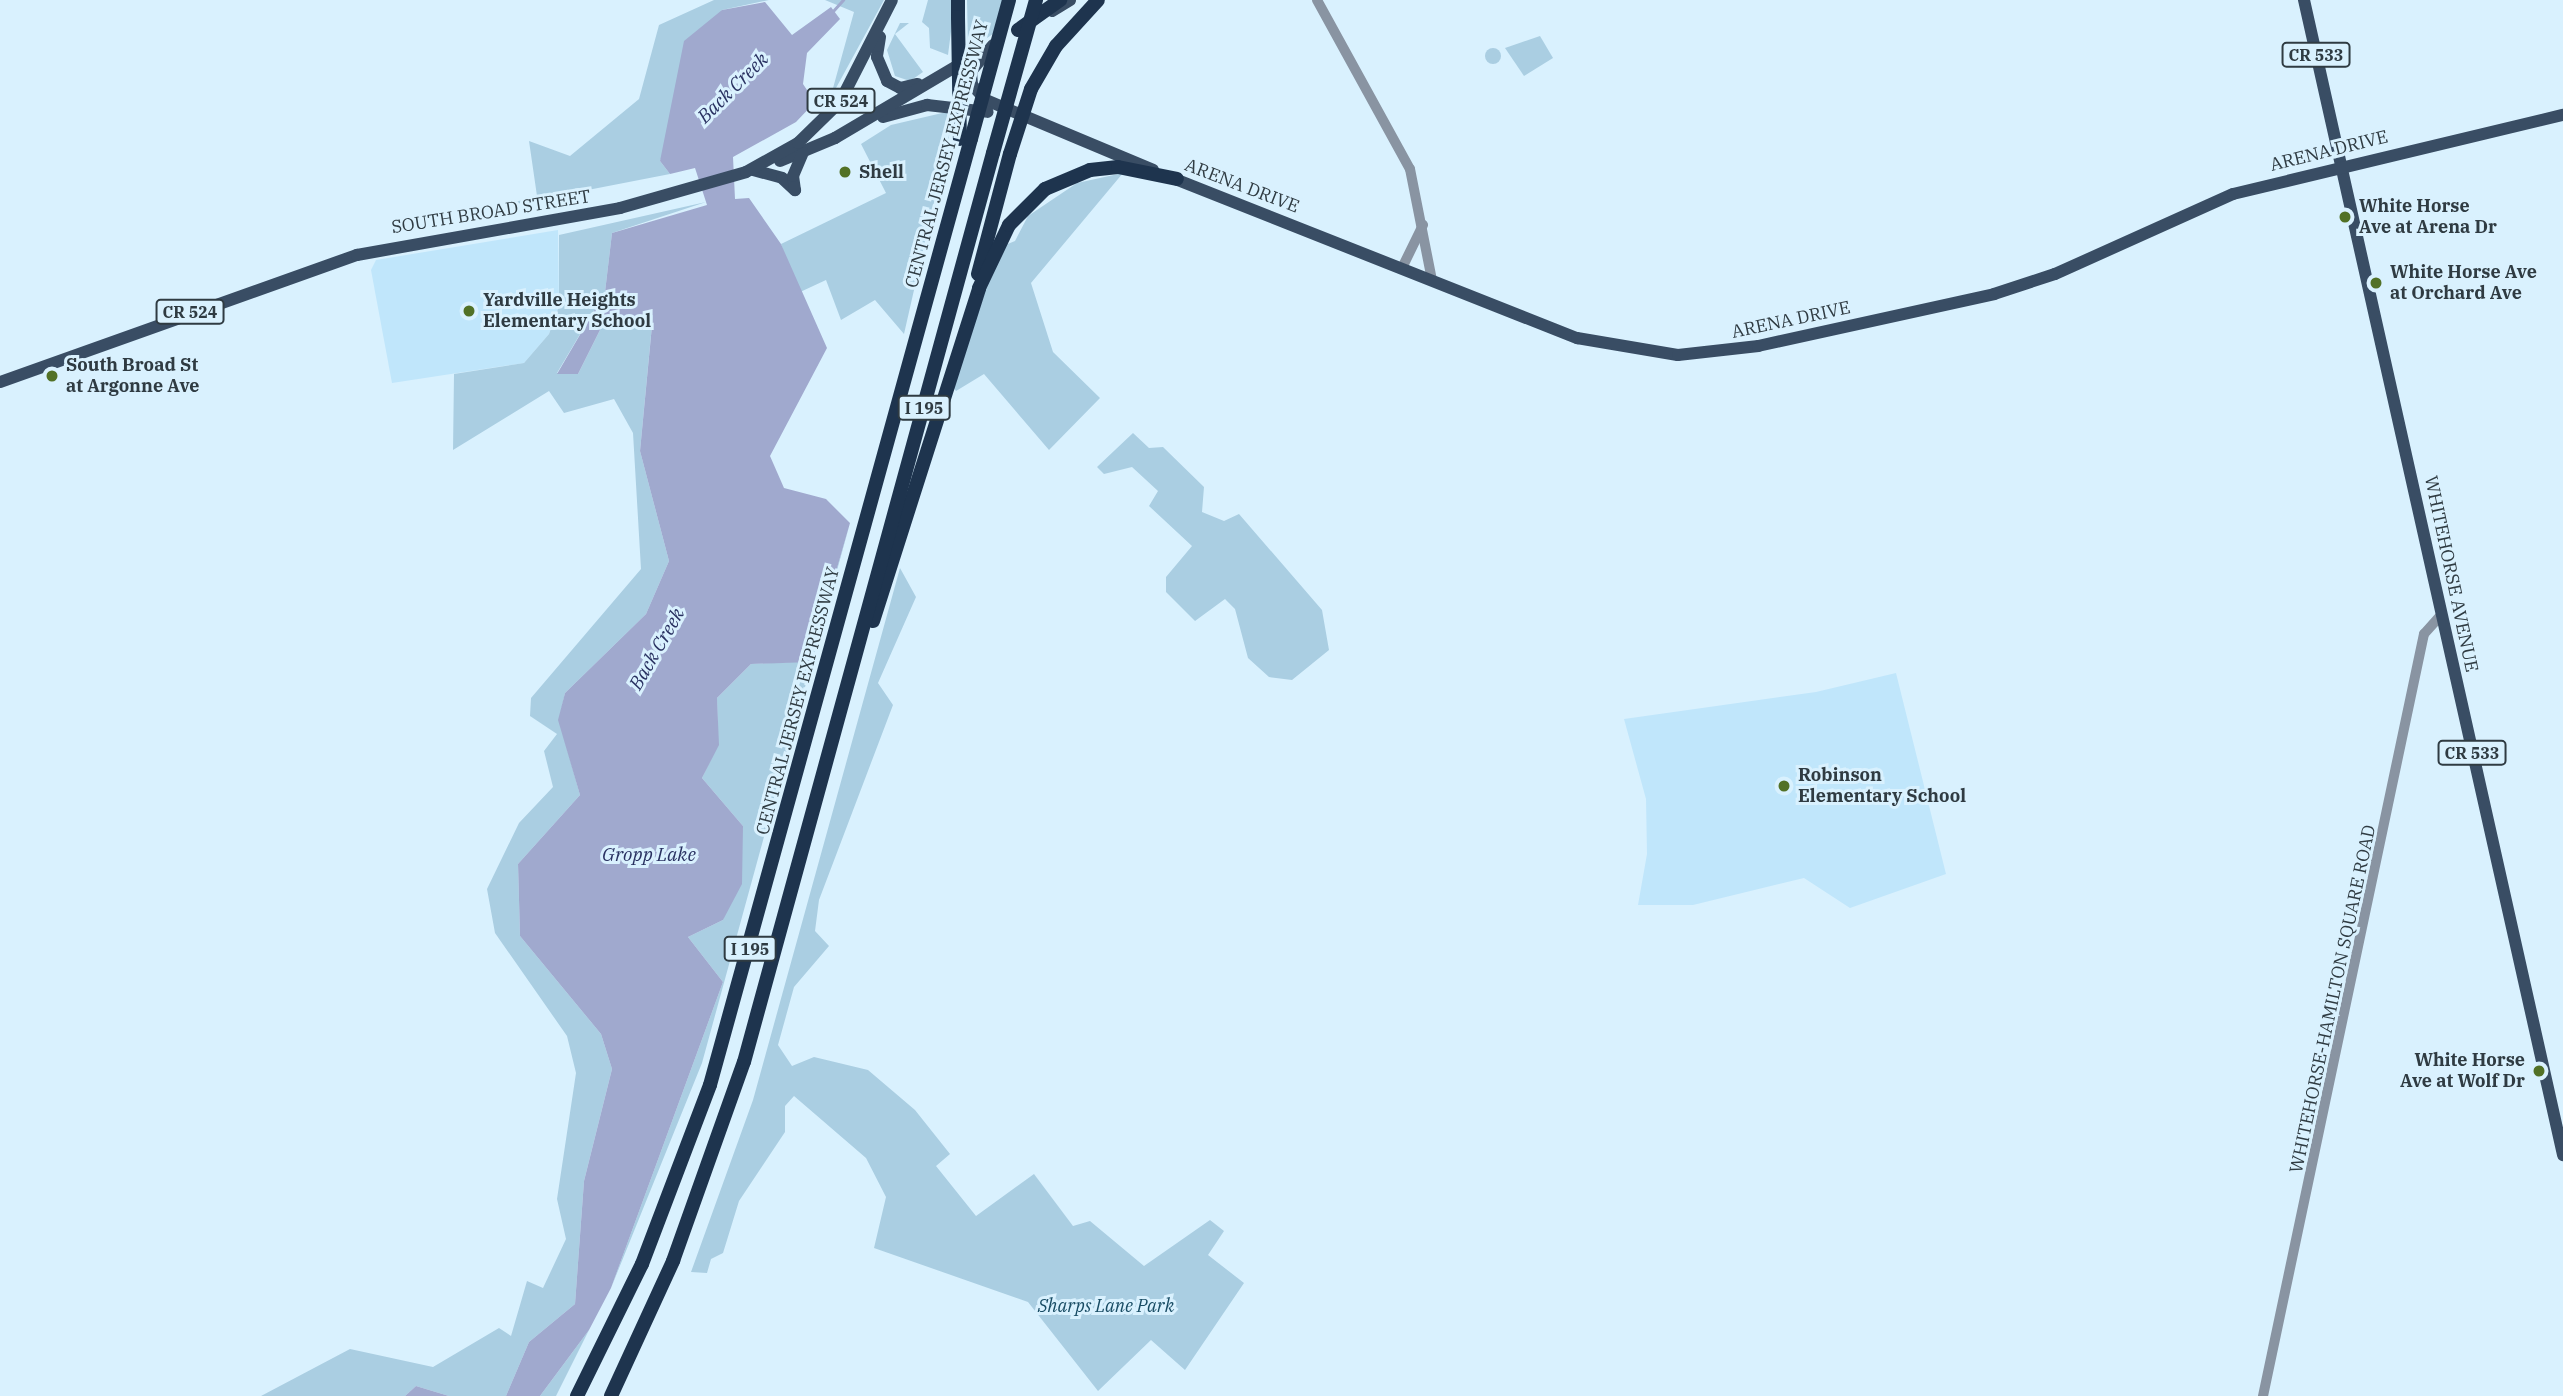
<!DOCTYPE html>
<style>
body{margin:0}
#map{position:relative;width:2563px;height:1396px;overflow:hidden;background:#d9f1fe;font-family:"IBM Plex Serif",serif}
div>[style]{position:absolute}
.built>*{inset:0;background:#c0e6fb}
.green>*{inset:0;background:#aacee2}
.round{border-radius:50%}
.water>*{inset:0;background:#a0a9ce}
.stream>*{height:2.5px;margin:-1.25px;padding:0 1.25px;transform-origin:1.25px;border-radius:1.25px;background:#a0a9ce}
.minor>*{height:10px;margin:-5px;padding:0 5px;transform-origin:5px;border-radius:5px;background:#8994a2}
.major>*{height:12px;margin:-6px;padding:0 6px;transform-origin:6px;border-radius:6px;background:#394d64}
.highway>*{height:14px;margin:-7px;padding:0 7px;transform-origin:7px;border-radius:7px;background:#1e344e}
.highway-bridge>*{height:14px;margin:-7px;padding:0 7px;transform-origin:7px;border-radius:7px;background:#1e344e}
.dots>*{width:19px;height:19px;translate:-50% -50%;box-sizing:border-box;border:4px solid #d9f1fe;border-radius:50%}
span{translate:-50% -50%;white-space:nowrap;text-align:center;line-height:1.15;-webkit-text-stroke:6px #d9f1fe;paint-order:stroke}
.shield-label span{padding:2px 5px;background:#d9f1fe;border:2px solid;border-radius:5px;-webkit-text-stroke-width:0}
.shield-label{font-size:16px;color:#2f3b42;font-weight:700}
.street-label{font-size:18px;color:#2f3b42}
.poi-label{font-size:18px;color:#2f3b42;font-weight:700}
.left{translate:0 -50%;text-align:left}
.right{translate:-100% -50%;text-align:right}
.park-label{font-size:18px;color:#184c64;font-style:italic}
.water-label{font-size:19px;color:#293161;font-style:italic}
</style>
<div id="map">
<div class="built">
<div style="clip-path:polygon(558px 230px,559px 306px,549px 334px,524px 363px,392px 383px,371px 270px,376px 260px)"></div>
<div style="clip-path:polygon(1896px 673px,1946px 874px,1850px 908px,1804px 878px,1693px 905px,1638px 905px,1647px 854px,1646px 799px,1624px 719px,1816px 692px)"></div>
</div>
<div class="green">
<div style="clip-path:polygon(714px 0,769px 0,722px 10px,660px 161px,670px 174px,490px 209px,537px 196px,529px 141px,570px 156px,639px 99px,659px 25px)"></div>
<div style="clip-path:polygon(825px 0,884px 0,830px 99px,854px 12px)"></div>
<div style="clip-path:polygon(928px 0,955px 0,948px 55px,930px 48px,929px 28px,922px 22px)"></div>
<div style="clip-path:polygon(967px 0,1005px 0,996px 32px,975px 46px,968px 45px)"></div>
<div style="clip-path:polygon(900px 23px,909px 23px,895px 34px,923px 72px,910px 81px,895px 76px,887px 50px)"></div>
<div style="clip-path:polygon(1540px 36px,1553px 58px,1524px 76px,1505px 48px)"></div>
<div class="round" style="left:1485px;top:48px;width:16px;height:16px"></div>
<div style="clip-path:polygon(955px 110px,904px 334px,875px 300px,841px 320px,826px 280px,798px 293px,781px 244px,886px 193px,861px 144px,891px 125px)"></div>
<div style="clip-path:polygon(1123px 173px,1031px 283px,1053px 352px,1100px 398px,1049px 450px,984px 374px,956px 391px,951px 385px,988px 252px,1015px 241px,1028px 216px,1077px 183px)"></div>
<div style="clip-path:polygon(706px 202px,612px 233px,605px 292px,557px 373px,578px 374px,601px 328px,653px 314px,640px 451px,669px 561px,646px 614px,565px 693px,559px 720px,580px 795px,518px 864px,520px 936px,601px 1034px,612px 1069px,584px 1181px,575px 1304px,529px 1342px,506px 1396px,449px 1396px,416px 1386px,405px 1396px,261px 1396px,350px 1349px,433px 1367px,499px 1328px,511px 1336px,527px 1281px,543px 1288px,566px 1239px,557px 1199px,576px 1073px,567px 1036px,495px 933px,487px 889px,519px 823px,553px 787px,544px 751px,557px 734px,530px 716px,531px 698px,641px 569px,633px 433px,614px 399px,564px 413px,549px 391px,453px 450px,454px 374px,524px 363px,549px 334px,559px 306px,559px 235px)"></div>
<div style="clip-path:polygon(1133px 433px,1149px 448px,1163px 447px,1204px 487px,1202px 512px,1224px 521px,1239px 514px,1322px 610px,1329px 650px,1292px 680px,1269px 677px,1248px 658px,1235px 609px,1225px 599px,1195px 621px,1166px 592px,1166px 577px,1192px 546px,1149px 506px,1158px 491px,1132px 467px,1104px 474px,1097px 467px)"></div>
<div style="clip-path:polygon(850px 523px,702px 1063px,611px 1288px,723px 982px,688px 937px,723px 920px,743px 826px,702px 778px,718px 745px,717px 698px,751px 664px,810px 661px)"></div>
<div style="clip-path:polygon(900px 568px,916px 597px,878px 683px,893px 705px,819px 900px,815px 931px,829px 946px,794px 987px,778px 1045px,792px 1066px,814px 1057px,868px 1070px,915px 1110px,950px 1154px,936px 1166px,976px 1216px,1034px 1174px,1073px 1226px,1090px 1221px,1144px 1266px,1210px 1220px,1224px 1231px,1208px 1255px,1244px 1283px,1185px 1370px,1151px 1340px,1098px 1391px,1028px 1302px,874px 1248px,886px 1197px,866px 1158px,794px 1096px,785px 1106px,785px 1132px,739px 1201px,723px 1253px,711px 1259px,707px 1273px,691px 1272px,753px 1100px)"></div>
<div style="clip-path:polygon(589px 1330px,556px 1396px,540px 1396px)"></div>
</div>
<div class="water">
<div style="clip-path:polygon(765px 2px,792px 35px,831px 7px,840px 19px,807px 53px,803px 84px,815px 102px,796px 122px,733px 157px,735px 199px,749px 198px,781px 244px,827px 348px,770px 456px,784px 488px,826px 499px,850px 523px,810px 662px,751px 664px,717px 698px,719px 745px,702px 778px,743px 826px,742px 884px,723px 920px,688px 937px,723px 982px,611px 1288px,589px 1330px,540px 1396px,506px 1396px,529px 1342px,575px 1304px,584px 1181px,612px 1069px,601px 1034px,520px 936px,518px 864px,580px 795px,558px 720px,565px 693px,646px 614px,669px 561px,640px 451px,653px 315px,601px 328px,578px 374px,557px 374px,605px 292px,612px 233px,707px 205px,695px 168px,670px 174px,660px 161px,684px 41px,722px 10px)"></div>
<div style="clip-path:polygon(416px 1386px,449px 1396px,405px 1396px)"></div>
</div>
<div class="stream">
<div style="left:833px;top:11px;width:15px;rotate:-48deg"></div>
</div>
<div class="minor">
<div style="left:1317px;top:0;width:193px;rotate:61.2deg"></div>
<div style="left:1410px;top:169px;width:113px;rotate:78.8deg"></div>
<div style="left:1402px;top:268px;width:48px;rotate:-64deg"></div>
<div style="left:2263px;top:1396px;width:779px;rotate:-78.07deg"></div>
<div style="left:2424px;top:634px;width:25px;rotate:-48deg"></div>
</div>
<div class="major">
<div style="left:2304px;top:0;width:1184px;rotate:77.36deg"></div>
<div style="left:1052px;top:11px;width:21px;rotate:-31deg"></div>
<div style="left:880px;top:37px;width:20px;rotate:99deg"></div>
<div style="left:877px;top:57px;width:26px;rotate:67deg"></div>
<div style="left:887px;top:81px;width:15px;rotate:28deg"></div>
<div style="left:900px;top:88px;width:18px;rotate:-13deg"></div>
<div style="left:993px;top:45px;width:34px;rotate:130deg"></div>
<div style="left:971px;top:71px;width:14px;rotate:86deg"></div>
<div style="left:972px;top:85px;width:21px;rotate:47deg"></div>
<div style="left:986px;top:100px;width:181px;rotate:22.7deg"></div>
<div style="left:883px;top:117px;width:46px;rotate:-15.3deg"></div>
<div style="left:927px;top:105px;width:61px;rotate:6.5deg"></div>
<div style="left:780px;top:161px;width:60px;rotate:-22.7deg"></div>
<div style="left:835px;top:138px;width:153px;rotate:-30.6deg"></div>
<div style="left:753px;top:170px;width:30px;rotate:15deg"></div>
<div style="left:782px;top:178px;width:18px;rotate:43deg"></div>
<div style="left:1170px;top:177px;width:438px;rotate:21.6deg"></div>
<div style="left:1577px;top:338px;width:102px;rotate:9.6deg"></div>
<div style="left:1678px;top:355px;width:81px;rotate:-6.4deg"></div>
<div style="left:1758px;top:346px;width:242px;rotate:-12.4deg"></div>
<div style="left:1994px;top:294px;width:64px;rotate:-18.2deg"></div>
<div style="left:2055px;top:274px;width:195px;rotate:-24.2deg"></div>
<div style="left:2233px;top:194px;width:339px;rotate:-13.5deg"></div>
<div style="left:795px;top:190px;width:14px;rotate:-98deg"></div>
<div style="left:793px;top:176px;width:25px;rotate:-67deg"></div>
<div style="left:0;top:382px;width:379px;rotate:-19.6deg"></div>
<div style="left:357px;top:255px;width:267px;rotate:-10.1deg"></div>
<div style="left:620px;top:208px;width:131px;rotate:-15.9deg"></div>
<div style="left:746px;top:172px;width:60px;rotate:-29.1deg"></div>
<div style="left:798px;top:143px;width:59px;rotate:-44.3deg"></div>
<div style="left:840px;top:102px;width:114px;rotate:-63deg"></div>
</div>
<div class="highway">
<div style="left:958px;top:17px;width:17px;rotate:-90deg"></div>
<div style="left:1018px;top:30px;width:52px;rotate:-35.5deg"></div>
<div style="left:1056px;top:46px;width:62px;rotate:-47.6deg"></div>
<div style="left:978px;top:274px;width:124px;rotate:-75.1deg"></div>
<div style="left:873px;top:621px;width:349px;rotate:-72.3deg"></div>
<div style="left:979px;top:288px;width:70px;rotate:-64.5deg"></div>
<div style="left:1009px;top:225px;width:51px;rotate:-45deg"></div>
<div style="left:1045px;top:189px;width:49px;rotate:-22.9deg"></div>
<div style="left:1090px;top:170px;width:28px;rotate:-6deg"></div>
<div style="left:1118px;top:167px;width:60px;rotate:11.5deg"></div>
<div style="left:577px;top:1396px;width:147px;rotate:-63.8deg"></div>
<div style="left:642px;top:1264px;width:191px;rotate:-69.2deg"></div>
<div style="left:710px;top:1085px;width:981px;rotate:-74.58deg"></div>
<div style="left:611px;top:1396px;width:149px;rotate:-65.3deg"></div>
<div style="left:673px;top:1261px;width:211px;rotate:-70.4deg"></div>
<div style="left:744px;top:1062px;width:942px;rotate:-74.68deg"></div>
</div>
<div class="highway-bridge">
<div style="left:958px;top:17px;width:122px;rotate:89.1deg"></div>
<div style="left:971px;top:139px;width:144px;rotate:-74.7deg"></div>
<div style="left:993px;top:153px;width:159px;rotate:-74.3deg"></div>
<div style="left:1010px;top:154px;width:68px;rotate:-72.1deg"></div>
<div style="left:1031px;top:89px;width:50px;rotate:-59.8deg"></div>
</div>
<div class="dots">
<div style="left:845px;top:172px;background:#527126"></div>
<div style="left:2345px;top:217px;background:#527126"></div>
<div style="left:2376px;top:283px;background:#527126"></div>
<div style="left:469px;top:311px;background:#527126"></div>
<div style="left:52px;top:376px;background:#527126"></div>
<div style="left:1784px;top:786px;background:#527126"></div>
<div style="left:2539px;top:1071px;background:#527126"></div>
</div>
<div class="shield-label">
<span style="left:2316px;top:55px">CR 533</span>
<span style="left:841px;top:101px">CR 524</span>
<span style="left:190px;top:312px">CR 524</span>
<span style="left:924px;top:408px">I 195</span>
<span style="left:2472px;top:753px">CR 533</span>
<span style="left:750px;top:949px">I 195</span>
</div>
<div class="street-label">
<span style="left:2329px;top:151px;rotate:-14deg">ARENA DRIVE</span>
<span style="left:947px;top:154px;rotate:-75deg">CENTRAL JERSEY EXPRESSWAY</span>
<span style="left:1242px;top:186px;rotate:21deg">ARENA DRIVE</span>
<span style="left:491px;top:212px;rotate:-9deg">SOUTH BROAD STREET</span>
<span style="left:1791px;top:320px;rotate:-12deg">ARENA DRIVE</span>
<span style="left:2451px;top:574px;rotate:78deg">WHITEHORSE AVENUE</span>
<span style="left:798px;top:701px;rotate:-75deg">CENTRAL JERSEY EXPRESSWAY</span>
<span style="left:2333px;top:999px;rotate:-78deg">WHITEHORSE-HAMILTON SQUARE ROAD</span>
</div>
<div class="poi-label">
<span class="left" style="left:859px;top:172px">Shell</span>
<span class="left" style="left:2359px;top:217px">White Horse<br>Ave at Arena Dr</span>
<span class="left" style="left:2390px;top:283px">White Horse Ave<br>at Orchard Ave</span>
<span class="left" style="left:483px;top:311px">Yardville Heights<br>Elementary School</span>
<span class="left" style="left:66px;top:376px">South Broad St<br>at Argonne Ave</span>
<span class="left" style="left:1798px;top:786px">Robinson<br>Elementary School</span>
<span class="right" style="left:2525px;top:1071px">White Horse<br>Ave at Wolf Dr</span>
</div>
<div class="park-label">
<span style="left:1106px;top:1306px">Sharps Lane Park</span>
</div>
<div class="water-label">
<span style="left:733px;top:88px;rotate:-45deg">Back Creek</span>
<span style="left:657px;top:649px;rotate:-60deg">Back Creek</span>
<span style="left:649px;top:855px">Gropp Lake</span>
</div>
</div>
